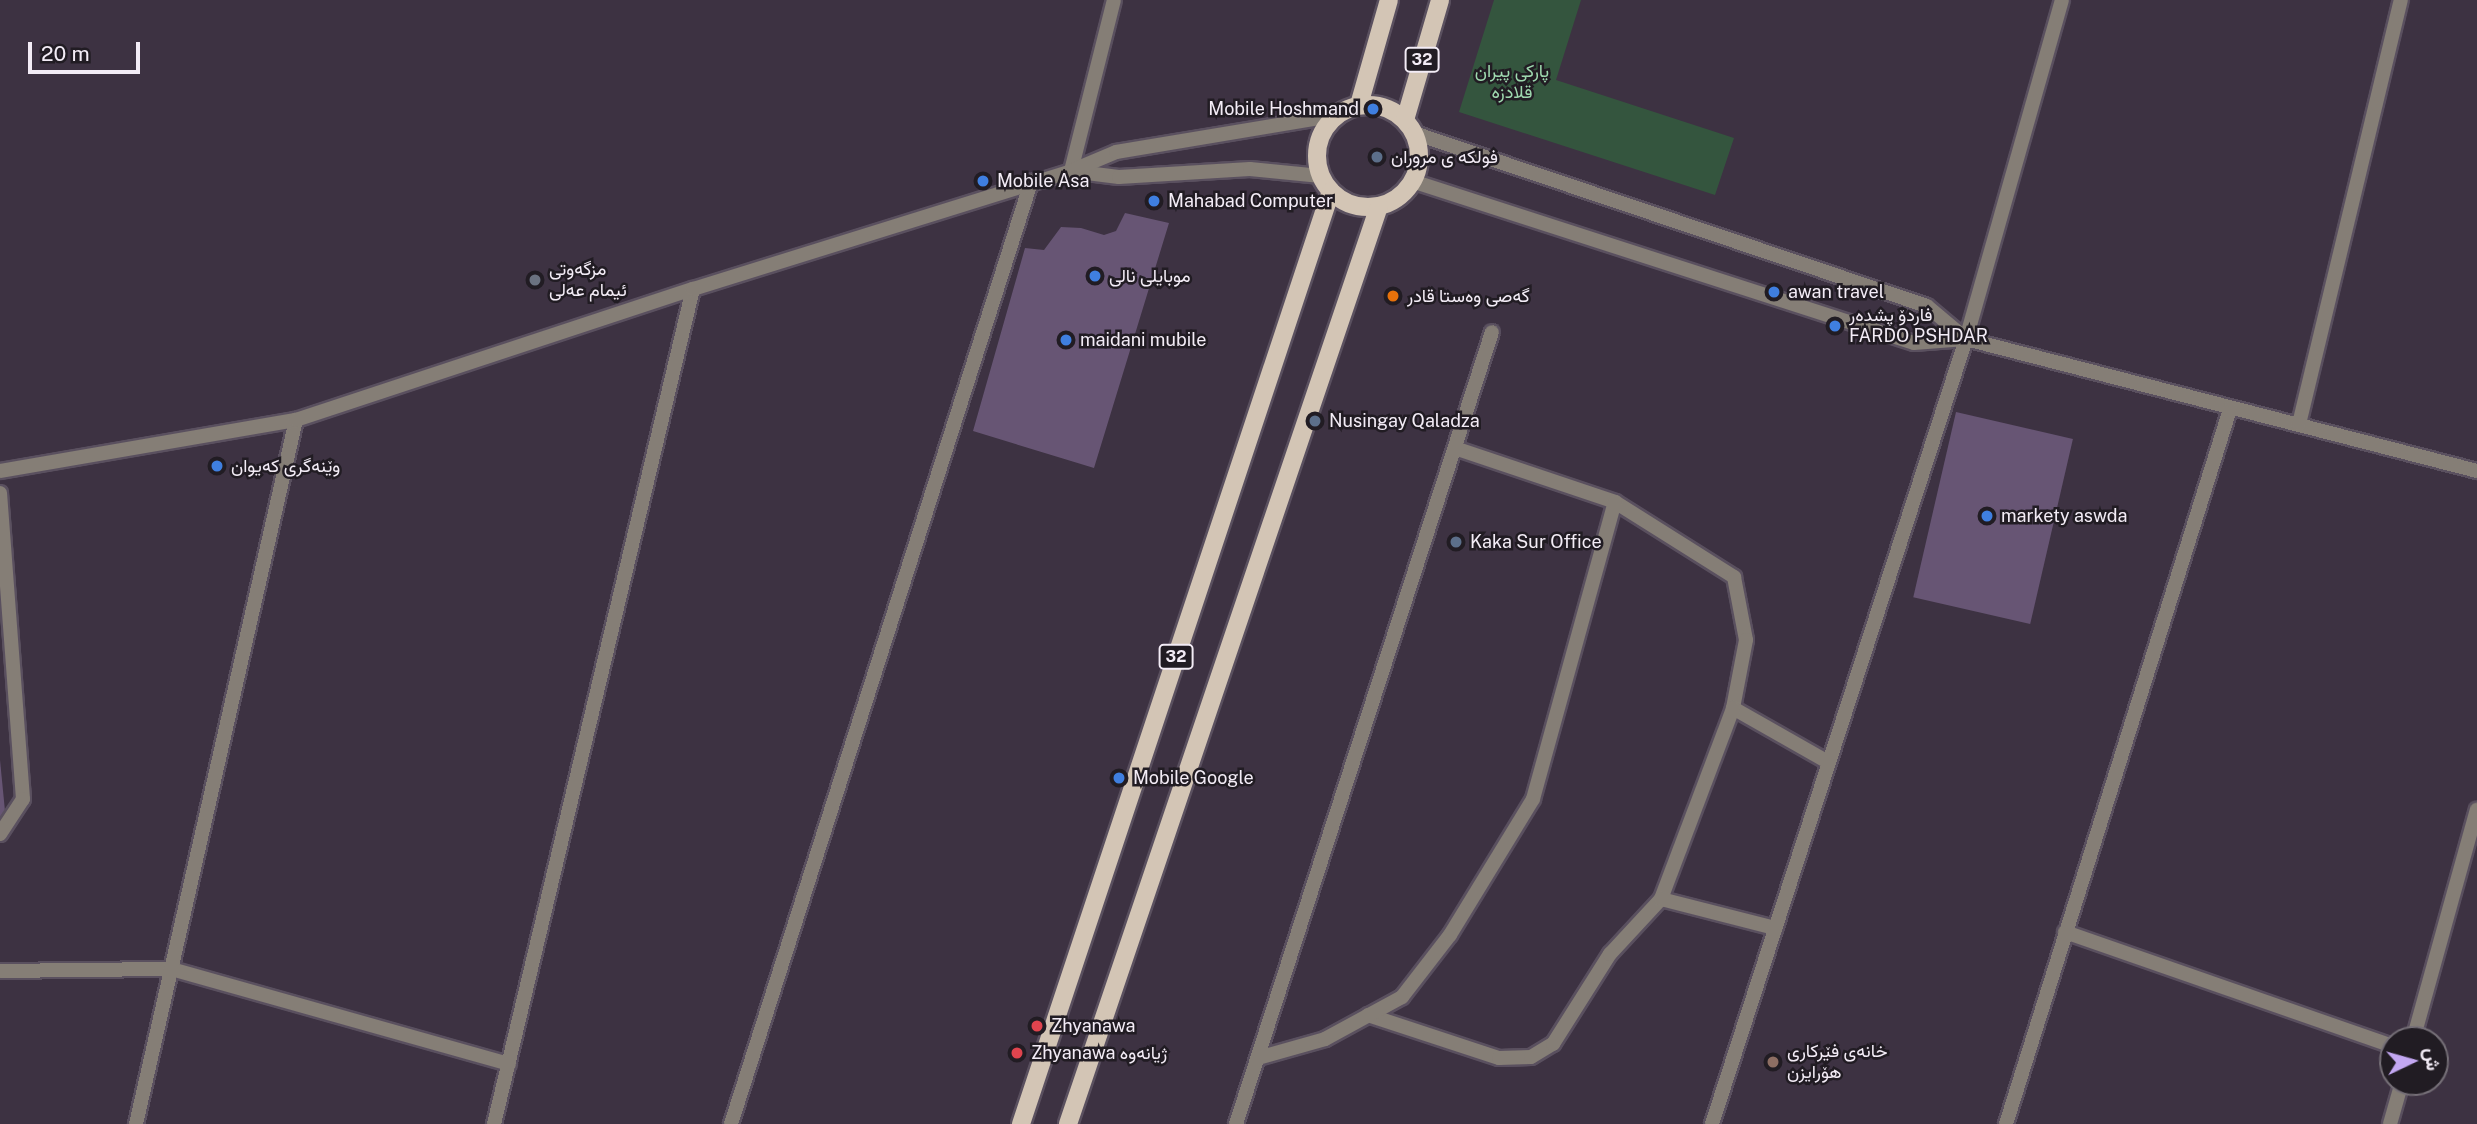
<!DOCTYPE html>
<meta charset="utf-8">
<style>
body{margin:0}
#map{position:relative;width:2477px;height:1124px;overflow:hidden;background:#3d3242;font-family:"Public Sans",Vazirmatn,sans-serif}
div>[style]{position:absolute}
.green>*{inset:0;background:#34553e}
.building>*{inset:0;background:#675574;transform-origin:0 0}
.roads{filter:drop-shadow(2px 0 #5a505f) drop-shadow(-2px 0 #5a505f) drop-shadow(0 2px #5a505f) drop-shadow(0 -2px #5a505f)}
.service>*{height:14px;margin:-7px;padding:0 7px;transform-origin:7px;border-radius:7px;background:#857e76}
.minor>*{height:14px;margin:-7px;padding:0 7px;transform-origin:7px;border-radius:7px;background:#857e76}
.tertiary>*{height:14px;margin:-7px;padding:0 7px;transform-origin:7px;border-radius:7px;background:#857e76}
.primary>*{height:18px;margin:-9px;padding:0 9px;transform-origin:9px;border-radius:9px;background:#d3c5b5}
.primary>.ring{margin:-9px;padding:0;box-sizing:content-box;background:none;border:18px solid #d3c5b5;border-radius:50%}
.dots>*{width:19px;height:19px;translate:-50% -50%;box-sizing:border-box;border:4px solid #211c23;border-radius:50%}
span{translate:-50% -50%;white-space:nowrap;text-align:center;line-height:1.15;-webkit-text-stroke:5px #211c23;paint-order:stroke}
.shield-label span{padding:2px 5px;background:#211c23;border:2px solid;border-radius:5px;-webkit-text-stroke-width:0}
.shield-label{font-size:16px;color:#f3ecf6;font-weight:700}
.park-label{font-size:18px;color:#9ed9af}
.poi-label{font-size:18px;color:#f3ecf6}
.right{translate:-100% -50%;text-align:right}
.left{translate:0 -50%;text-align:left}
.north{position:absolute;left:2379px;top:1026px;width:70px;height:70px;box-sizing:border-box;background:#211c23;border:2px solid #756f77;border-radius:50%;rotate:85deg;font-size:19px;font-weight:700;line-height:28px;text-align:center;color:#f3ecf6}
.north::after{content:'';display:block;margin:auto;width:24px;height:32px;background:#c3a7f2;clip-path:polygon(50% 0,100% 100%,50% 72%,0 100%)}
.scale{position:absolute;left:28px;top:42px;width:112px;height:32px;box-sizing:border-box;border:4px solid #f3ecf6;border-top:0;padding-left:9px;font-size:21px;line-height:24px;white-space:nowrap;color:#f3ecf6;-webkit-text-stroke:5px #211c23;paint-order:stroke}
</style>
<div id="map">
<div class="green">
<div style="clip-path:polygon(1494px 0,1581px 0,1556px 80px,1734px 138px,1715px 195px,1459px 112px)"></div>
</div>
<div class="building">
<div style="clip-path:polygon(1125px 213px,1169px 223px,1094px 468px,973px 431px,1025px 248px,1044px 250px,1061px 227px,1081px 228px,1104px 235px,1116px 231px)"></div>
<div style="left:1956px;top:412px;width:120px;height:190px;rotate:13deg"></div>
<div style="clip-path:polygon(0 760px,5px 811px,0 817px)"></div>
</div>
<div class="roads">
<div class="service">
<div style="left:1455px;top:448px;width:169px;rotate:18.6deg"></div>
<div style="left:1615px;top:502px;width:141px;rotate:32.2deg"></div>
<div style="left:1734px;top:577px;width:64px;rotate:79.2deg"></div>
<div style="left:1746px;top:640px;width:69px;rotate:100.8deg"></div>
<div style="left:1733px;top:708px;width:109px;rotate:29.6deg"></div>
<div style="left:1661px;top:899px;width:204px;rotate:-69.3deg"></div>
<div style="left:1368px;top:1015px;width:138px;rotate:18.2deg"></div>
<div style="left:1499px;top:1058px;width:32px;rotate:-2deg"></div>
<div style="left:1531px;top:1057px;width:26px;rotate:-31deg"></div>
<div style="left:1553px;top:1044px;width:107px;rotate:-57.7deg"></div>
<div style="left:1610px;top:954px;width:75px;rotate:-47.2deg"></div>
<div style="left:1661px;top:899px;width:118px;rotate:14.3deg"></div>
<div style="left:1258px;top:1058px;width:70px;rotate:-15.8deg"></div>
<div style="left:1325px;top:1039px;width:88px;rotate:-28.6deg"></div>
<div style="left:1402px;top:997px;width:78px;rotate:-52.3deg"></div>
<div style="left:1450px;top:935px;width:159px;rotate:-58.6deg"></div>
<div style="left:1533px;top:799px;width:308px;rotate:-74.6deg"></div>
<div style="left:1236px;top:1124px;width:832px;rotate:-72.09deg"></div>
</div>
<div class="minor">
<div style="left:1414px;top:133px;width:541px;rotate:18.64deg"></div>
<div style="left:1927px;top:306px;width:51px;rotate:40.2deg"></div>
<div style="left:1071px;top:171px;width:176px;rotate:-75.9deg"></div>
<div style="left:1412px;top:181px;width:527px;rotate:17.89deg"></div>
<div style="left:1914px;top:343px;width:52px;rotate:-4.4deg"></div>
<div style="left:1966px;top:339px;width:528px;rotate:14.48deg"></div>
<div style="left:2299px;top:424px;width:436px;rotate:-76.5deg"></div>
<div style="left:0;top:493px;width:307px;rotate:85.7deg"></div>
<div style="left:23px;top:799px;width:42px;rotate:123.3deg"></div>
<div style="left:2065px;top:932px;width:347px;rotate:19.2deg"></div>
<div style="left:0;top:971px;width:171px;rotate:-0.7deg"></div>
<div style="left:171px;top:969px;width:351px;rotate:15.7deg"></div>
<div style="left:2413px;top:1040px;width:239px;rotate:-74.5deg"></div>
<div style="left:136px;top:1124px;width:722px;rotate:-77.2deg"></div>
<div style="left:494px;top:1124px;width:858px;rotate:-76.6deg"></div>
<div style="left:731px;top:1124px;width:989px;rotate:-72.33deg"></div>
<div style="left:1712px;top:1124px;width:825px;rotate:-72.07deg"></div>
<div style="left:1966px;top:339px;width:352px;rotate:-74.2deg"></div>
<div style="left:2006px;top:1124px;width:749px;rotate:-72.6deg"></div>
<div style="left:2390px;top:1124px;width:44px;rotate:-74.1deg"></div>
</div>
<div class="tertiary">
<div style="left:1071px;top:171px;width:48px;rotate:7.1deg"></div>
<div style="left:1119px;top:177px;width:131px;rotate:-3.5deg"></div>
<div style="left:1250px;top:169px;width:71px;rotate:5.6deg"></div>
<div style="left:0;top:471px;width:300px;rotate:-9.8deg"></div>
<div style="left:296px;top:420px;width:418px;rotate:-18.3deg"></div>
<div style="left:693px;top:289px;width:396px;rotate:-17.3deg"></div>
<div style="left:1071px;top:171px;width:49px;rotate:-22.9deg"></div>
<div style="left:1116px;top:152px;width:224px;rotate:-9.5deg"></div>
</div>
<div class="primary">
<div class="ring" style="left:1317px;top:105px;width:84px;height:84px"></div>
<div style="left:1359px;top:105px;width:109px;rotate:-74.1deg"></div>
<div style="left:1405px;top:120px;width:125px;rotate:-73.7deg"></div>
<div style="left:1021px;top:1124px;width:983px;rotate:-71.62deg"></div>
<div style="left:1068px;top:1124px;width:969px;rotate:-71.28deg"></div>
</div>
</div>
<div class="dots">
<div style="left:1373px;top:109px;background:#3f7fe0"></div>
<div style="left:1377px;top:157px;background:#5c6f8a"></div>
<div style="left:983px;top:181px;background:#3f7fe0"></div>
<div style="left:1154px;top:201px;background:#3f7fe0"></div>
<div style="left:1095px;top:276px;background:#3f7fe0"></div>
<div style="left:535px;top:280px;background:#6b7280"></div>
<div style="left:1774px;top:292px;background:#3f7fe0"></div>
<div style="left:1393px;top:296px;background:#e8710a"></div>
<div style="left:1835px;top:326px;background:#3f7fe0"></div>
<div style="left:1066px;top:340px;background:#3f7fe0"></div>
<div style="left:1315px;top:421px;background:#5c6f8a"></div>
<div style="left:217px;top:466px;background:#3f7fe0"></div>
<div style="left:1987px;top:516px;background:#3f7fe0"></div>
<div style="left:1456px;top:542px;background:#5c6f8a"></div>
<div style="left:1119px;top:778px;background:#3f7fe0"></div>
<div style="left:1037px;top:1026px;background:#e0444e"></div>
<div style="left:1017px;top:1053px;background:#e0444e"></div>
<div style="left:1773px;top:1062px;background:#8d6e63"></div>
</div>
<div class="shield-label">
<span style="left:1422px;top:60px">32</span>
<span style="left:1176px;top:657px">32</span>
</div>
<div class="park-label">
<span style="left:1512px;top:82px">پارکی پیران<br>قلادزه</span>
</div>
<div class="poi-label">
<span class="right" style="left:1359px;top:109px">Mobile Hoshmand</span>
<span class="left" style="left:1391px;top:157px">فولکه ی مروران</span>
<span class="left" style="left:997px;top:181px">Mobile Asa</span>
<span class="left" style="left:1168px;top:201px">Mahabad Computer</span>
<span class="left" style="left:549px;top:280px">مزگەوتی<br>ئیمام عەلی</span>
<span class="left" style="left:1109px;top:276px">موبايلى نالى</span>
<span class="left" style="left:1788px;top:292px">awan travel</span>
<span class="left" style="left:1407px;top:296px">گەصی وەستا قادر</span>
<span class="left" style="left:1849px;top:326px">فاردۆ پشدەر<br>FARDO PSHDAR</span>
<span class="left" style="left:1080px;top:340px">maidani mubile</span>
<span class="left" style="left:1329px;top:421px">Nusingay Qaladza</span>
<span class="left" style="left:231px;top:466px">وێنەگری کەیوان</span>
<span class="left" style="left:2001px;top:516px">markety aswda</span>
<span class="left" style="left:1470px;top:542px">Kaka Sur Office</span>
<span class="left" style="left:1133px;top:778px">Mobile Google</span>
<span class="left" style="left:1051px;top:1026px">Zhyanawa</span>
<span class="left" style="left:1787px;top:1062px">خانەی فێرکاری<br>هۆرایزن</span>
<span class="left" style="left:1031px;top:1053px">Zhyanawa ژیانەوە</span>
</div>
<div class="north">ش</div>
<div class="scale">20 m</div>
</div>
